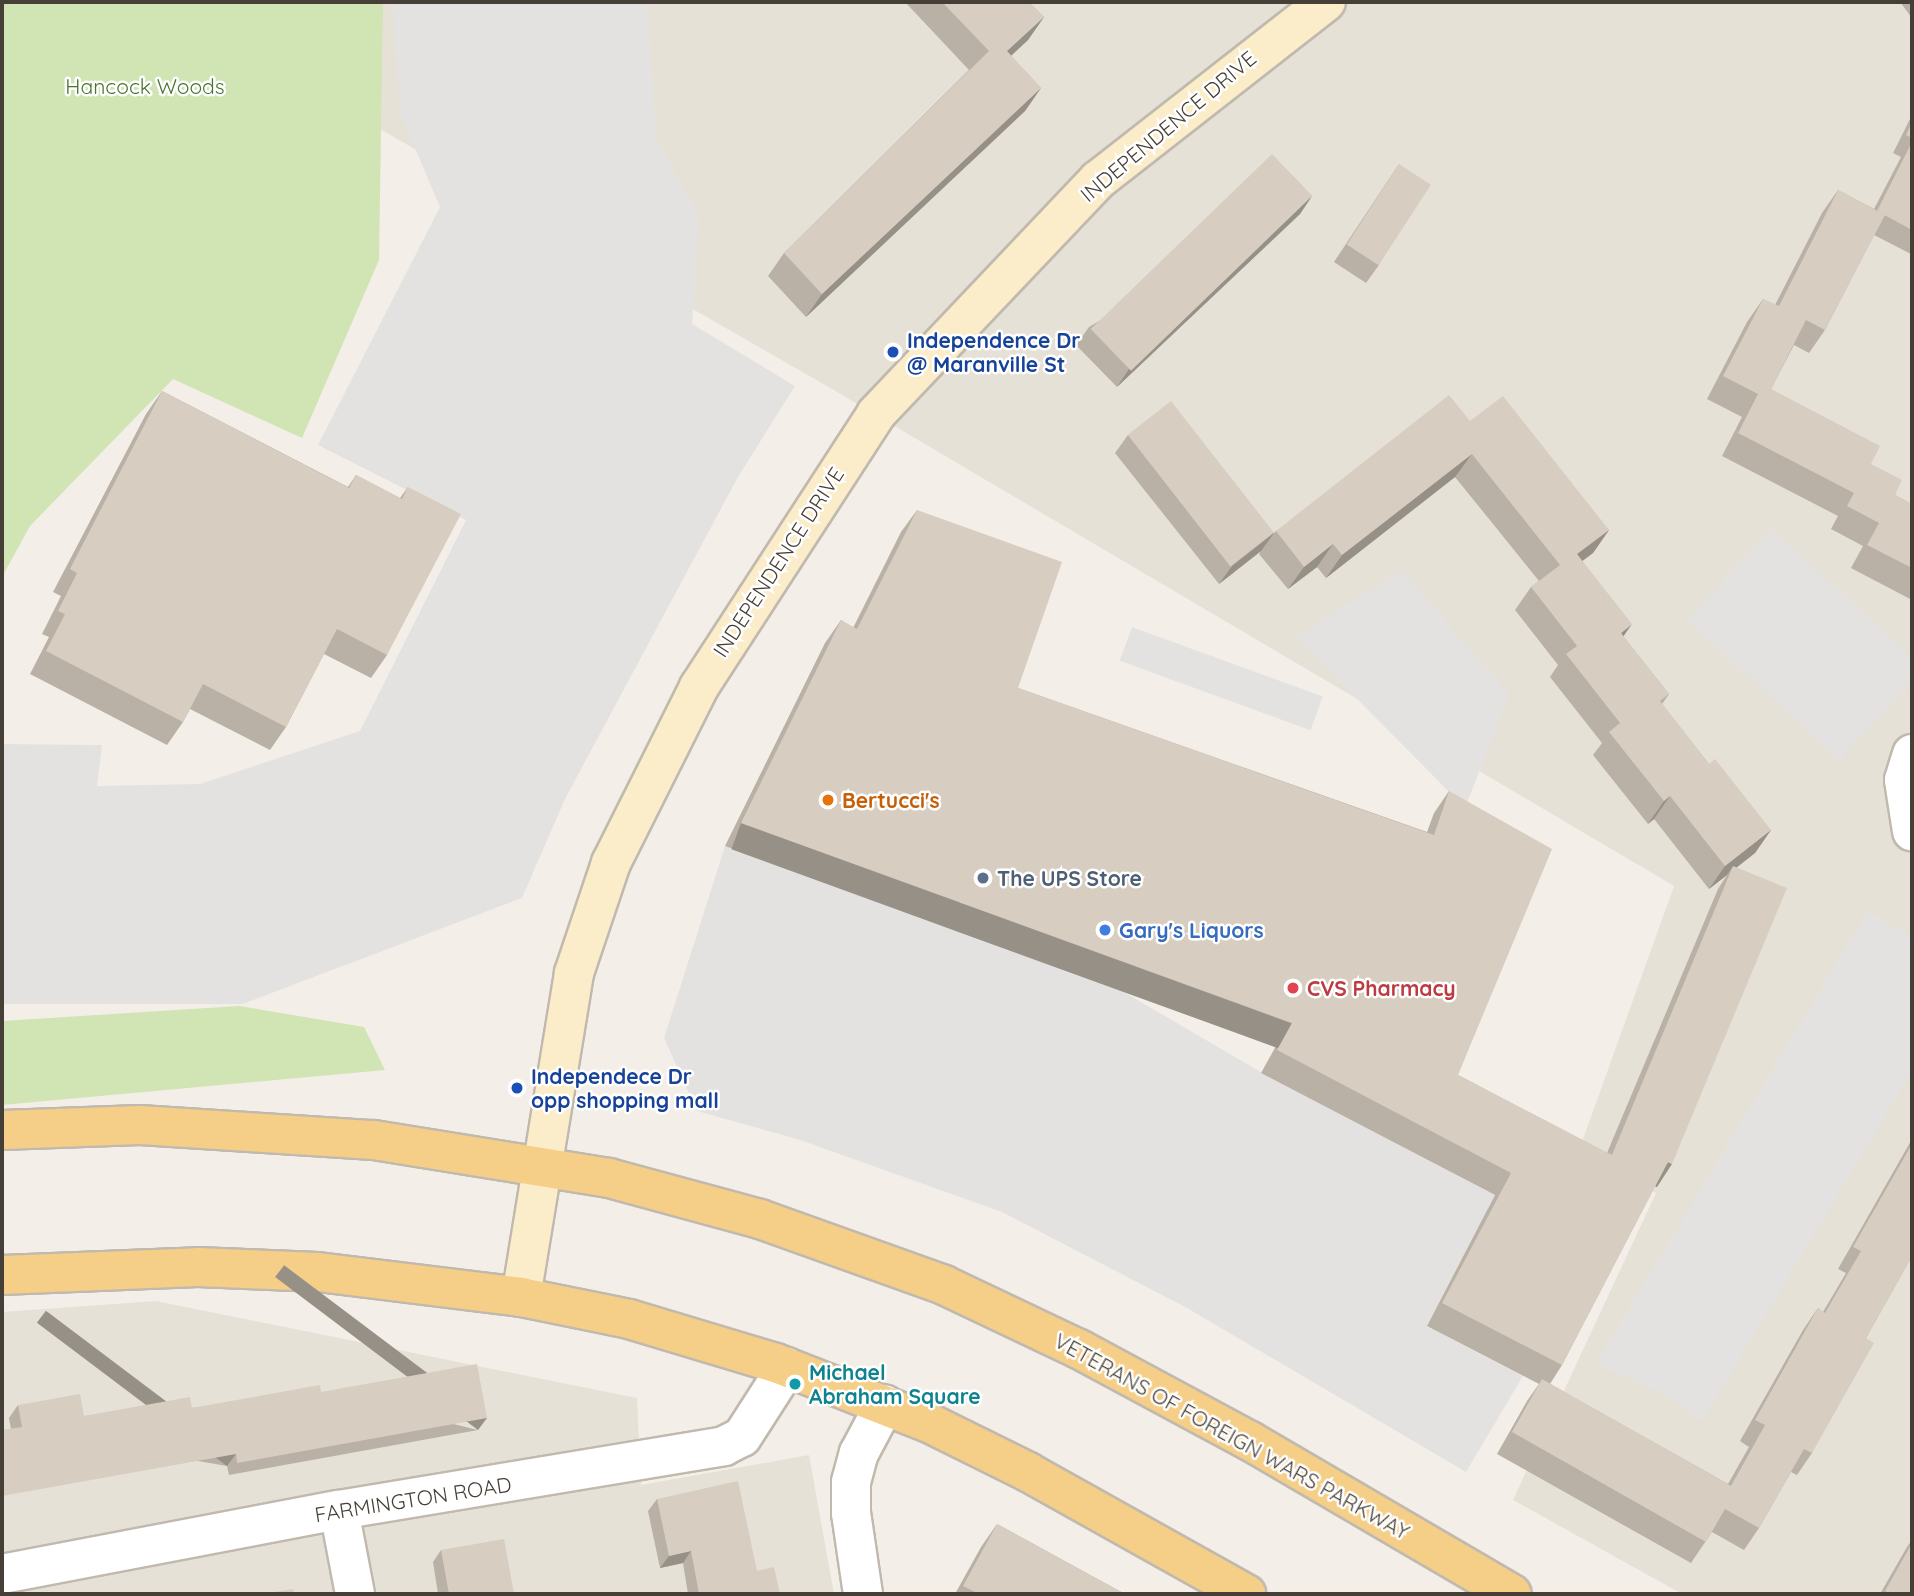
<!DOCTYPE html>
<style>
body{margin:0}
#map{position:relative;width:1914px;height:1596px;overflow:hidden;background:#f3efe8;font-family:Quicksand,sans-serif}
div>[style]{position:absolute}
.residential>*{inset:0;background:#e6e1d7}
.green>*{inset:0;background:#d0e4b4}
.parking>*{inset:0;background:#e4e2e0;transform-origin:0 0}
.roads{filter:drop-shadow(2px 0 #c1b9ae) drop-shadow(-2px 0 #c1b9ae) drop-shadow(0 2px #c1b9ae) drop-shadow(0 -2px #c1b9ae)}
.minor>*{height:38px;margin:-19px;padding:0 19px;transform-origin:19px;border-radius:19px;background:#fff}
.secondary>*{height:38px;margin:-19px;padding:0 19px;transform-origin:19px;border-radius:19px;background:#fbedca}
.trunk>*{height:38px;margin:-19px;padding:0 19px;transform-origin:19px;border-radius:19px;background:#f5ce88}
.wall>*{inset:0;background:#b9b0a6}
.shaded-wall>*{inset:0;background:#969087;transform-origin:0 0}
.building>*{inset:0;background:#d7cdc1;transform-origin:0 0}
.dots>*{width:19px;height:19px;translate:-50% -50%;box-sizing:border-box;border:4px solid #fff;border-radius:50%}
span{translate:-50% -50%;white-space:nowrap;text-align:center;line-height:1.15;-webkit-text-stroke:5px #fff;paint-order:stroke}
.park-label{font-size:21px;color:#4b732f}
.street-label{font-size:21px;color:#463f37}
.transit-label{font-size:21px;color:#164399;font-weight:700}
.left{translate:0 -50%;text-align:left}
.food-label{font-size:21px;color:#c56008;font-weight:700}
.service-label{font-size:21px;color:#4e5e75;font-weight:700}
.shop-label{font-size:21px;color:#366cbe;font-weight:700}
.health-label{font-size:21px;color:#be3a42;font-weight:700}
.culture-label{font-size:21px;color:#0d838f;font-weight:700}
.frame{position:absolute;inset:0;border:4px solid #463f37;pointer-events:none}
</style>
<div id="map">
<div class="residential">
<div style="clip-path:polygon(272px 2px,1912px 2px,1912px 1594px,1682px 1594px,1513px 1500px,1656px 1193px,1578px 1153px,1674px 886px,825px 385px,286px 75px)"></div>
<div style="clip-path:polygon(156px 1301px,637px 1398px,641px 1485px,809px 1455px,834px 1594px,2px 1594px,2px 1312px)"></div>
</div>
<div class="green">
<div style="clip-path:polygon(2px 2px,383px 2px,379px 260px,302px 438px,173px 379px,30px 526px,2px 577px)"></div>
<div style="clip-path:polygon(239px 1006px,364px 1027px,385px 1070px,2px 1105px,2px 1021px)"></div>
</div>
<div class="parking">
<div style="clip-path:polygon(393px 2px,647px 2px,656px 137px,699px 218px,692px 324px,795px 386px,738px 477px,565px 799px,522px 898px,243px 1004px,2px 1004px,2px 744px,102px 745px,97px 786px,200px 784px,360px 731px,466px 520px,318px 445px,440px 207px,400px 113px)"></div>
<div style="clip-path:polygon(1771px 529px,1912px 657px,1912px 681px,1840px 760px,1687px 620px)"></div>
<div style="clip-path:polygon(1402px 570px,1509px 695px,1465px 808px,1296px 637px)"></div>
<div style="left:1132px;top:627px;width:203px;height:36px;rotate:20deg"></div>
<div style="clip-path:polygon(725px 846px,1117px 988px,1271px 1078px,1495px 1195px,1427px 1326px,1523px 1376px,1466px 1472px,1187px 1308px,1002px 1212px,800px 1140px,697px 1111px,664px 1038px)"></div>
<div style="clip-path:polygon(1868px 911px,1912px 938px,1912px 1071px,1702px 1421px,1665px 1395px,1596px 1364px)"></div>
</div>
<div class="roads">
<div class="minor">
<div style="left:1912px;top:754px;width:27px;rotate:107deg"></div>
<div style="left:1904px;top:780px;width:52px;rotate:81.1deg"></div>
<div style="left:339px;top:1510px;width:86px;rotate:79.2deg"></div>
<div style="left:2px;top:1574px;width:343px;rotate:-10.8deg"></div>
<div style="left:339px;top:1510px;width:390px;rotate:-9.4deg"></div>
<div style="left:724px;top:1446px;width:20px;rotate:-27deg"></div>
<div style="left:742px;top:1437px;width:83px;rotate:-57.3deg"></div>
<div style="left:863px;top:1594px;width:82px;rotate:-98.4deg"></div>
<div style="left:851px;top:1513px;width:31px;rotate:-90deg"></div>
<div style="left:851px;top:1482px;width:30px;rotate:-75deg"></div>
<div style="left:859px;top:1453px;width:55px;rotate:-62deg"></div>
</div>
<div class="secondary">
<div style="left:521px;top:1297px;width:328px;rotate:-80.7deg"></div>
<div style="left:574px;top:973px;width:116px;rotate:-71.4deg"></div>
<div style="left:611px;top:863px;width:197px;rotate:-63.4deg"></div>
<div style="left:699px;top:687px;width:325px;rotate:-57deg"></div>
<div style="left:876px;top:414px;width:323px;rotate:-46.5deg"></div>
<div style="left:1098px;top:180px;width:289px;rotate:-38deg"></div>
</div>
<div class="trunk">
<div style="left:2px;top:1130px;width:138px;rotate:-2.1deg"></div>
<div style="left:140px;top:1125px;width:234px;rotate:3.7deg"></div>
<div style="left:374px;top:1140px;width:238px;rotate:9.2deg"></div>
<div style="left:609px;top:1178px;width:156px;rotate:15.2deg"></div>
<div style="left:760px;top:1219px;width:195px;rotate:19.7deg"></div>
<div style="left:944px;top:1285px;width:149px;rotate:25.4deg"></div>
<div style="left:1079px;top:1349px;width:194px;rotate:28.3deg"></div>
<div style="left:1250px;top:1441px;width:303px;rotate:30.3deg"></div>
<div style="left:2px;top:1275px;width:196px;rotate:-2.3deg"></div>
<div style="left:198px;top:1267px;width:120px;rotate:2.4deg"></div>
<div style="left:318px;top:1272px;width:205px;rotate:7deg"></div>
<div style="left:521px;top:1297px;width:110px;rotate:11.5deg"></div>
<div style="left:629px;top:1319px;width:153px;rotate:16.7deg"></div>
<div style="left:776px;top:1363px;width:164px;rotate:21.4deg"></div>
<div style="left:929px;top:1423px;width:110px;rotate:26.3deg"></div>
<div style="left:1028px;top:1472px;width:250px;rotate:29.2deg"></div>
</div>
</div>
<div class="wall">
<div style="clip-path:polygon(905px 2px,1029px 2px,1044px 17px,1028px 40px,1011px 56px,1041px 88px,1025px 111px,806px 317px,768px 276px,784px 253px,969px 70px)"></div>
<div style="clip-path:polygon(1900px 2px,1912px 2px,1912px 18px)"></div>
<div style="clip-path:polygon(1912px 115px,1912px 252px,1911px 254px,1874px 235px,1825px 330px,1809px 353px,1794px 345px,1771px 389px,1871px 464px,1895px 495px,1912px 504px,1912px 600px,1851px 568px,1863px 546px,1831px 529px,1838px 516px,1722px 456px,1742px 417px,1707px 399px,1747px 322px,1763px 299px,1775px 305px,1822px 213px,1838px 190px,1874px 209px,1901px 157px,1893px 153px)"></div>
<div style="clip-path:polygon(1399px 164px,1379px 265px,1366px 283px,1334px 262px)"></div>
<div style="clip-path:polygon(1312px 196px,1300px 214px,1117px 387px,1076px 345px,1089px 327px)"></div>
<div style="clip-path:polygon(162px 391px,348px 487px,356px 475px,400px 498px,408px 487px,387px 655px,371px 678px,324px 654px,286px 727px,270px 750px,190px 709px,183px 722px,167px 745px,30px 674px,49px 637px,42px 634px,61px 596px,53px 592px,146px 414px)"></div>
<div style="clip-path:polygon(1470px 421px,1609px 530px,1593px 553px,1582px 561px,1623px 636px,1669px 694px,1662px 704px,1709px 764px,1771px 830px,1755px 853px,1737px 867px,1657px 1187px,1655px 1186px,1562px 1365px,1550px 1384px,1728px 1484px,1749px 1447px,1740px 1441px,1803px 1330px,1818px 1308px,1823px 1312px,1846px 1273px,1838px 1269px,1912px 1139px,1912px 1256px,1866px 1338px,1812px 1453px,1797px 1475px,1791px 1472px,1759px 1528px,1744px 1550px,1712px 1532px,1691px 1563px,1497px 1454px,1527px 1401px,1539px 1384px,1427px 1326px,1495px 1195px,1261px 1073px,1276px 1046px,725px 846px,825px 643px,841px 620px,853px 628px,901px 532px,917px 510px,1018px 688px,1427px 832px,1434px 813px,1449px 791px,1458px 1075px,1607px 1153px,1718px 889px,1727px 875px,1709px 889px,1654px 819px,1648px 824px,1593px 755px,1602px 743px,1550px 677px,1558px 665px,1515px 610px,1531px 587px,1539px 581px,1455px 477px,1326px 578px,1317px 567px,1288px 589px,1259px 554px,1261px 551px,1219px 584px,1115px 453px,1128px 435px,1274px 533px,1276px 531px)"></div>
<div style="clip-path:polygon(321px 1392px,478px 1430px,229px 1475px,227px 1466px,11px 1429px,9px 1418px,18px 1405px,84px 1416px,192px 1408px)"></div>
<div style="clip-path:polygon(657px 1499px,757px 1571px,780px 1594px,688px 1594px,683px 1563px,660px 1568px,648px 1511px)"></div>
<div style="clip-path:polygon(997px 1524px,1125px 1594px,955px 1594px,981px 1547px)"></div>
<div style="clip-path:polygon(1912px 1540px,1912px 1594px,1880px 1594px,1907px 1547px)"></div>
<div style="clip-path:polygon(441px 1550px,514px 1594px,438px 1594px,433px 1562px)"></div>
</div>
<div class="shaded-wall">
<div style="clip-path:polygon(1044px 17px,1028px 40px,991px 74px,1007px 51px)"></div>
<div style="clip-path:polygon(1041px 88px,1025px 111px,806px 317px,822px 294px)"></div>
<div style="clip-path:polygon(1312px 196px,1300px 214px,1117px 387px,1129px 369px)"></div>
<div style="clip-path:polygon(1472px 454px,1455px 477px,1326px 578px,1342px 555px)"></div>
<div style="clip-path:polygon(1609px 530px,1593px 553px,1561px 577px,1577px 554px)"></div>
<div style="clip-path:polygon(1274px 533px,1261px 551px,1219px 584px,1232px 566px)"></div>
<div style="clip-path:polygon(1333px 544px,1317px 567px,1288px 589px,1304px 567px)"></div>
<div style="clip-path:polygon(1632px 624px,1616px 647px,1621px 633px)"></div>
<div style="clip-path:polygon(1670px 796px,1654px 819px,1648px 824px,1664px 801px)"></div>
<div style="left:741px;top:823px;width:586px;height:28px;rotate:20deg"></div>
<div style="clip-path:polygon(1771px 830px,1755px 853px,1731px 872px,1733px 866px,1727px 875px,1709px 889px,1725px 866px)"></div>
<div style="clip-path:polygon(1668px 1162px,1672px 1164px,1657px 1187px,1652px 1185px)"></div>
<div style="left:487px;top:1418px;width:15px;height:254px;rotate:127deg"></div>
<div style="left:236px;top:1454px;width:15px;height:238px;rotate:127deg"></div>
<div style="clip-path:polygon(691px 1551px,683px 1563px,660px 1568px,669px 1556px)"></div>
</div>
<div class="building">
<div style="clip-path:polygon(942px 2px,1029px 2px,1044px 17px,1007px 51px,1041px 88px,822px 294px,784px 253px,989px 51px)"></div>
<div style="clip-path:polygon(1912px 122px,1912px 138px,1906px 135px)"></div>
<div style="clip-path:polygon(1912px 142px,1912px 230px,1877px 211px)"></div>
<div style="left:1272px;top:154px;width:58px;height:252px;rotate:46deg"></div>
<div style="left:1399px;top:164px;width:38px;height:96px;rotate:33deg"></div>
<div style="clip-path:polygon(1838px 190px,1885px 215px,1825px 330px,1806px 320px,1771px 389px,1880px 446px,1871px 464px,1902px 480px,1895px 495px,1912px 504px,1912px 568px,1867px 545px,1879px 523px,1847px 506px,1854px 493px,1738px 433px,1758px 394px,1723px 376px,1763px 299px,1779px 306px)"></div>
<div style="clip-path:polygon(162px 391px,349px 488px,356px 475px,402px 499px,408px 487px,461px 514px,387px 655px,337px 629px,286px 727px,203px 684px,183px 722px,46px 651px,65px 614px,58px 611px,77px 573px,70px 569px)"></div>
<div style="clip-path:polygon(1449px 395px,1470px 421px,1503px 396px,1609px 530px,1577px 554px,1632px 624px,1621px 633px,1669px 694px,1660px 701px,1709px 764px,1715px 759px,1771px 830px,1725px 866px,1670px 796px,1664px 801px,1609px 732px,1620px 723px,1566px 654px,1577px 646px,1531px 587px,1560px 565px,1472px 454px,1342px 555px,1333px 544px,1304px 567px,1276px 531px)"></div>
<div style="left:1171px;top:401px;width:167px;height:55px;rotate:52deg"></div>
<div style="clip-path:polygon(917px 510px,1062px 562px,1018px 688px,1434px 835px,1449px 791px,1552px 849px,1458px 1075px,1612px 1155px,1733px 866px,1787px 888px,1672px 1164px,1668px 1162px,1562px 1365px,1442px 1303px,1511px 1173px,1277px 1050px,1292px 1023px,741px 823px,841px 620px,857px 629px)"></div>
<div style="clip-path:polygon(1912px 1144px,1912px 1256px,1866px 1338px,1874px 1343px,1812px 1453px,1804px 1449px,1759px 1528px,1725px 1509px,1706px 1542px,1512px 1432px,1542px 1379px,1731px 1486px,1765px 1425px,1755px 1420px,1818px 1308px,1825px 1313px,1861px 1251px,1853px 1247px)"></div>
<div style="clip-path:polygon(477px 1364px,487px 1418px,237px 1463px,236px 1454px,2px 1496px,2px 1430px,22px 1427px,18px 1405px,80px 1394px,84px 1416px,190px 1397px,192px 1408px,320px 1385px,321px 1392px)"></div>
<div style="clip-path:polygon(738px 1481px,757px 1571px,774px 1567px,780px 1594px,699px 1594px,691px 1551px,669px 1556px,657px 1499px)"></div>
<div style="clip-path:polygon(997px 1524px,1125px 1594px,979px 1594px,963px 1586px)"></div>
<div style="clip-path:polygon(504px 1539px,514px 1594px,449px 1594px,441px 1550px)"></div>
<div style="clip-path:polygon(1912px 1543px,1912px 1594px,1891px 1594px,1885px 1591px)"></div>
<div style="clip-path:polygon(293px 1589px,294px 1594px,261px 1594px)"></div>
</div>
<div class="dots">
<div style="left:893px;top:352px;background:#1a4fb4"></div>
<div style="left:828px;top:800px;background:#e8710a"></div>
<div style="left:983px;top:878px;background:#5c6f8a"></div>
<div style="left:1105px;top:930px;background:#3f7fe0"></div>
<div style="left:1293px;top:988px;background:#e0444e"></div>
<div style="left:517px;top:1088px;background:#1a4fb4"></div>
<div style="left:795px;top:1384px;background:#0f9aa8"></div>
</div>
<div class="park-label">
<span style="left:145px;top:86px">Hancock Woods</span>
</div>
<div class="street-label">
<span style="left:1168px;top:126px;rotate:-40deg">INDEPENDENCE DRIVE</span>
<span style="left:778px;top:562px;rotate:-57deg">INDEPENDENCE DRIVE</span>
<span style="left:1232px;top:1436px;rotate:29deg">VETERANS OF FOREIGN WARS PARKWAY</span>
<span style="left:413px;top:1499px;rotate:-9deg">FARMINGTON ROAD</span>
</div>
<div class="transit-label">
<span class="left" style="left:907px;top:352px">Independence Dr<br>@ Maranville St</span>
<span class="left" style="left:531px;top:1088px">Independece Dr<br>opp shopping mall</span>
</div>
<div class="food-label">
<span class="left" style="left:842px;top:800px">Bertucci's</span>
</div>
<div class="service-label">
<span class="left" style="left:997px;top:878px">The UPS Store</span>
</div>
<div class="shop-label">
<span class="left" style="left:1119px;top:930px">Gary's Liquors</span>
</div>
<div class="health-label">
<span class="left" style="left:1307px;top:988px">CVS Pharmacy</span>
</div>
<div class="culture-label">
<span class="left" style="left:809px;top:1384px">Michael<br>Abraham Square</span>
</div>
<div class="frame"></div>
</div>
